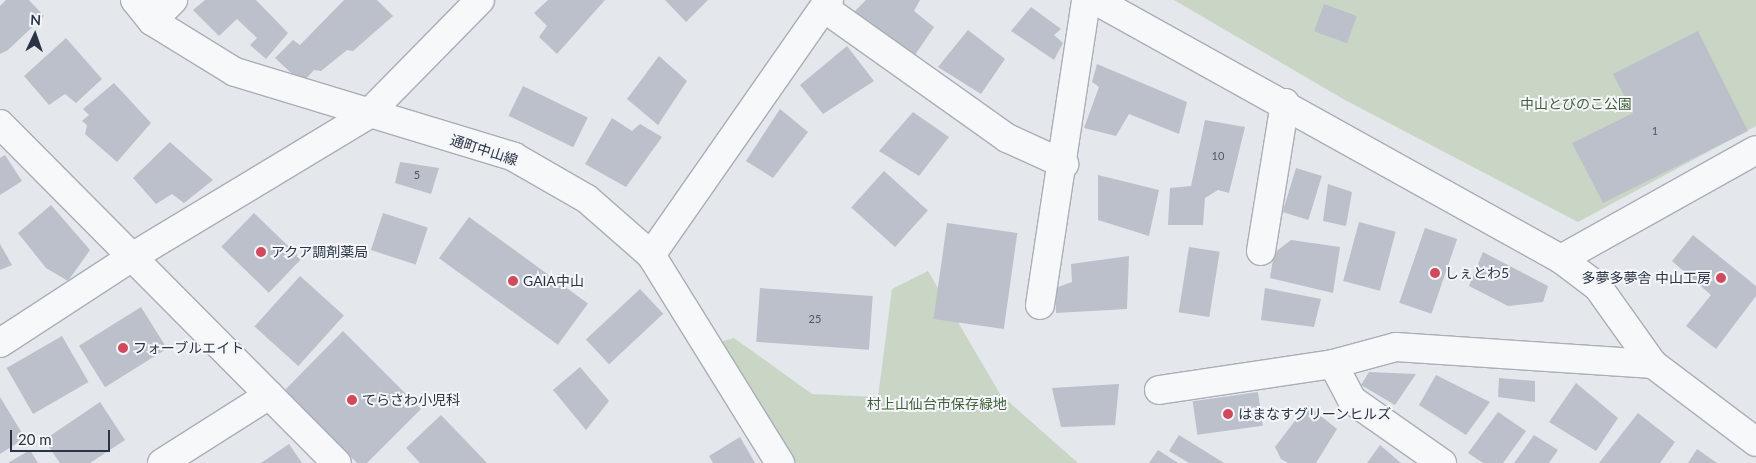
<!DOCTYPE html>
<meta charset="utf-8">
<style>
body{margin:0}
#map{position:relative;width:1756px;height:463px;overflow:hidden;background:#e4e7ec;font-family:Lato,"Noto Sans JP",sans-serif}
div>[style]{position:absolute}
.green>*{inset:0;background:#c9d6c5}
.building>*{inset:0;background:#bbc0ca;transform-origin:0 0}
.roads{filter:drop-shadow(1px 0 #a9aeb7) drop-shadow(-1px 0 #a9aeb7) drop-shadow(0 1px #a9aeb7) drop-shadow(0 -1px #a9aeb7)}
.minor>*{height:28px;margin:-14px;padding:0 14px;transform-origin:14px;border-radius:14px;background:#f7f8fa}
.dots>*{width:14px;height:14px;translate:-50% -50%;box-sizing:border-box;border:2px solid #f4f6f9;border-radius:50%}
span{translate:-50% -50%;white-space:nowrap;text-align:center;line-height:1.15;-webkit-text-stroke:4px #f4f6f9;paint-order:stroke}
.number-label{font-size:11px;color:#4f5766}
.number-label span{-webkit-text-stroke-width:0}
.park-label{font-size:14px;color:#3f6138}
.street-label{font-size:14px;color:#2b3445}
.poi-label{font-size:14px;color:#2b3445}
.left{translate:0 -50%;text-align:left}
.right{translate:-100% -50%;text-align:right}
.north{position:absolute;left:10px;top:10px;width:50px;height:50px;-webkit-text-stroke:4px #f4f6f9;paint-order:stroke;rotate:3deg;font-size:14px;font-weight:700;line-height:20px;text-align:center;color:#2b3445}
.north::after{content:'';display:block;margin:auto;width:18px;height:22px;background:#2b3445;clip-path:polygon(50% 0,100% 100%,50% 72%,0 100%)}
.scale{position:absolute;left:10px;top:430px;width:100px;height:22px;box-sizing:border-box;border:2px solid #2b3445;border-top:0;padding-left:6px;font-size:15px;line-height:18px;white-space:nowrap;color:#2b3445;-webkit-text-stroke:4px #f4f6f9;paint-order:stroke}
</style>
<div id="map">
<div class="green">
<div style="clip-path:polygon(1174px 0,1756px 0,1756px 126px,1578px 222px,1345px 100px)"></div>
<div style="clip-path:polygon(928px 271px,1000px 394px,1078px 463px,798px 463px,783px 459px,708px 345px,734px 338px,812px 394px,878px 397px,892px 289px)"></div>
</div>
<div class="building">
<div style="clip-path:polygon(6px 0,29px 0,44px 16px,8px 50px,0 54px,0 6px)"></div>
<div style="clip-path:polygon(205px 0,256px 0,288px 33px,266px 59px,250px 45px,257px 38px,237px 19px,219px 36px,193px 10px)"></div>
<div style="clip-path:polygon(344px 0,377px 0,393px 16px,353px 51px,347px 50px,321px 71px,314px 70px,302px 83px,275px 58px,293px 40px,300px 45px)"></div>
<div style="clip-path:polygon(548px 0,605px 0,557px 54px,539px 37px,547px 26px,534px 13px)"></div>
<div style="clip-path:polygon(665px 0,708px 0,686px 22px)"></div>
<div style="clip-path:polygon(866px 0,920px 0,914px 11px,934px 27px,915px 55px,854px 12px)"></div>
<div style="left:1324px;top:4px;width:35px;height:29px;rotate:20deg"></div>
<div style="clip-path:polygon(1031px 7px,1061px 29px,1054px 35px,1063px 43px,1054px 60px,1011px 31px)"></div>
<div style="clip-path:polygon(968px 30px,1005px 59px,981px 94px,938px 67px)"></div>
<div style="clip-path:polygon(1698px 31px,1748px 131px,1603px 203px,1572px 143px,1633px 113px,1613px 74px)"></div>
<div style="clip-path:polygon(66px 38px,102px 79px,76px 103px,65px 94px,49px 105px,24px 76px)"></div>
<div style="clip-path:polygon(847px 46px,874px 81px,823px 114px,800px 85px)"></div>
<div style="clip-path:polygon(659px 56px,687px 81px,658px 125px,627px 99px)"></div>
<div style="clip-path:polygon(1097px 64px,1187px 102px,1179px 134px,1129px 114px,1116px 136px,1084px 128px,1099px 87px,1092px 82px)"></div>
<div style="clip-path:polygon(114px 83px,151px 123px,117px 162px,85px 134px,87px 125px,82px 121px,89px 115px,83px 109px)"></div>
<div style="left:523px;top:86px;width:72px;height:33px;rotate:26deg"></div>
<div style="clip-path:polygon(780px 109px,808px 132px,773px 178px,746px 161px)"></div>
<div style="clip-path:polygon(913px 112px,949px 137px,919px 176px,879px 151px)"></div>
<div style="clip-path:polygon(612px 118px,632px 131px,640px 124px,662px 137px,626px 187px,585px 164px)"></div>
<div style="clip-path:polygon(1205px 120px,1245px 127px,1229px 193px,1218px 190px,1205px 198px,1203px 225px,1168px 225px,1170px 188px,1191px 186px)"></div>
<div style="clip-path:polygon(170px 142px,213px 180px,184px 203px,172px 194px,156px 204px,133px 178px)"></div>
<div style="clip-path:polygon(5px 155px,22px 181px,0 195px,0 158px)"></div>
<div style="clip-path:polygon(400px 162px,439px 168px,431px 194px,395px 183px)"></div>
<div style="left:1296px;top:168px;width:27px;height:46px;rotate:17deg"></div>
<div style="left:884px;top:171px;width:59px;height:49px;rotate:42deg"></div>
<div style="clip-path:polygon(1098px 175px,1159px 190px,1149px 236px,1098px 220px)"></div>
<div style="clip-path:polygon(1328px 184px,1352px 192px,1346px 226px,1323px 221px)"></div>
<div style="clip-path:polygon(51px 205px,90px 250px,68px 281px,46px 268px,18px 233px)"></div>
<div style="left:254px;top:213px;width:66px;height:47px;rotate:44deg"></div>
<div style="left:383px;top:213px;width:47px;height:39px;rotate:18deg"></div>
<div style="left:469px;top:217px;width:147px;height:51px;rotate:36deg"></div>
<div style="left:1359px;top:222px;width:38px;height:61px;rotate:15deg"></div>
<div style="left:947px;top:223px;width:71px;height:97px;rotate:8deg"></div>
<div style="left:1425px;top:228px;width:34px;height:79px;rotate:19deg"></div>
<div style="clip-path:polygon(1693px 235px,1756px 286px,1756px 296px,1716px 349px,1686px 326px,1711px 295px,1672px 261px)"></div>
<div style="clip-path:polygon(1291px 240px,1340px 247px,1333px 293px,1270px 278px,1274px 253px)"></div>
<div style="clip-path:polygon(0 244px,12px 265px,0 270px)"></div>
<div style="left:1189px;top:247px;width:31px;height:66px;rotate:9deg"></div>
<div style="clip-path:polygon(1483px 252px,1548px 286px,1543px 302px,1508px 306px,1469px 286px)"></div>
<div style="clip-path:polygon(1129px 256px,1127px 309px,1056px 313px,1055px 288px,1072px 282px,1071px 264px)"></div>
<div style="left:300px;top:276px;width:59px;height:68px;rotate:42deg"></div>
<div style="left:760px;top:288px;width:113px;height:54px;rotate:4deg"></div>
<div style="clip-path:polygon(1265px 288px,1321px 299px,1314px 327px,1261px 320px)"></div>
<div style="left:640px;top:289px;width:34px;height:74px;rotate:47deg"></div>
<div style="left:141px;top:307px;width:49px;height:73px;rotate:58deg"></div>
<div style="clip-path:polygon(343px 331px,421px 409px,367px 463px,357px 463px,284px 391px)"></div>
<div style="left:62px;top:336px;width:53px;height:64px;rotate:60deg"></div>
<div style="clip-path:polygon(580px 367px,609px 401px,586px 430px,553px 390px)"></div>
<div style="clip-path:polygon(1369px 372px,1416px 374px,1395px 405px,1361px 385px)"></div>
<div style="clip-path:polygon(1436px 375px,1490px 402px,1466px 435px,1419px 405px)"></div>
<div style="clip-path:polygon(1499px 378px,1535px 381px,1535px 402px,1498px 397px)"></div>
<div style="clip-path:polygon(1576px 383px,1618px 418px,1596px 451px,1549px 422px)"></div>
<div style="clip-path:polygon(1119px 384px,1115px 425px,1061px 427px,1052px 388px)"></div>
<div style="left:1258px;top:392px;width:34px;height:66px;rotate:82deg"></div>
<div style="clip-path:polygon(0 397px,25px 438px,0 454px)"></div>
<div style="clip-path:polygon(100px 402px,125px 440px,90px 463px,60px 463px,44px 440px)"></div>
<div style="clip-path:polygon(1307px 405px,1337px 429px,1316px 463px,1288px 463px,1281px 459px,1275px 447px)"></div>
<div style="clip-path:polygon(1498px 412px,1526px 431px,1503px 463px,1483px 463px,1468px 453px)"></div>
<div style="clip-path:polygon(1638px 413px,1675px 442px,1660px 463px,1599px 463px)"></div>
<div style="clip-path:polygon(441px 415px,487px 463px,420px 463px,406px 448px)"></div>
<div style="clip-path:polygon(1179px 435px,1224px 463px,1189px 463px,1169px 451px)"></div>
<div style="clip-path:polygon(1534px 435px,1558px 450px,1549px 463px,1514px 463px)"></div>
<div style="clip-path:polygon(740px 437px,755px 463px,713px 463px,709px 456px)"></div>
<div style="clip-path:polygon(289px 444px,302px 463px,261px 463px)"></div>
<div style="clip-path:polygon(1380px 445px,1401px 463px,1367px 463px)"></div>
<div style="clip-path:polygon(1697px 449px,1717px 463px,1688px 463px)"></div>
<div style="clip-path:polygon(30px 450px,38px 463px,8px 463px)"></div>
<div style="clip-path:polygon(1158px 450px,1178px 463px,1149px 463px)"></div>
</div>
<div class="roads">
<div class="minor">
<div style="left:135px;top:0;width:27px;rotate:51deg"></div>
<div style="left:152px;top:21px;width:97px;rotate:31.6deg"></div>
<div style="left:235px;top:72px;width:292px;rotate:16.9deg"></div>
<div style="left:514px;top:157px;width:84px;rotate:29.9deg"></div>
<div style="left:587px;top:199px;width:85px;rotate:41.2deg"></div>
<div style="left:651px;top:255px;width:245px;rotate:58.2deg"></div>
<div style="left:1095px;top:0;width:533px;rotate:29.07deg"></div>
<div style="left:1561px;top:259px;width:46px;rotate:37.1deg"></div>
<div style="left:1598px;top:287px;width:95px;rotate:54.5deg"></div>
<div style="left:1653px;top:364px;width:129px;rotate:37.1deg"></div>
<div style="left:824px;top:8px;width:224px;rotate:35.4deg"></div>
<div style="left:1007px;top:138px;width:63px;rotate:24.5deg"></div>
<div style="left:152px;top:21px;width:30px;rotate:-45deg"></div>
<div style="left:0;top:124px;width:478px;rotate:45.2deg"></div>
<div style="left:1261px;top:251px;width:150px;rotate:-80.8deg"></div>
<div style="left:651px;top:255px;width:311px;rotate:-55.1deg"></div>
<div style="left:1561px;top:259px;width:223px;rotate:-29.2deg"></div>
<div style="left:1040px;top:305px;width:308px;rotate:-81.4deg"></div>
<div style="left:0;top:343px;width:158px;rotate:-33.1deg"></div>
<div style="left:132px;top:257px;width:275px;rotate:-31.1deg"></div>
<div style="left:367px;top:115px;width:161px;rotate:-45.5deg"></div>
<div style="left:1333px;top:364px;width:41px;rotate:62.2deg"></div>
<div style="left:1352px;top:400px;width:110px;rotate:35deg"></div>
<div style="left:1159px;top:390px;width:176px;rotate:-8.5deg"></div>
<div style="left:1333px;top:364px;width:65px;rotate:-15.1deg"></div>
<div style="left:1396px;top:347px;width:258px;rotate:3.8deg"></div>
<div style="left:162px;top:463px;width:127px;rotate:-32.4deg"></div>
</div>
</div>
<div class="dots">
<div style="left:261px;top:252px;background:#d1495b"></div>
<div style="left:1435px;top:273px;background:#d1495b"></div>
<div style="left:1721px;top:278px;background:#d1495b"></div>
<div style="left:513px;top:281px;background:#d1495b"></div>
<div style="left:123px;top:348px;background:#d1495b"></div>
<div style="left:352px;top:400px;background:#d1495b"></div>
<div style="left:1228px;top:414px;background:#d1495b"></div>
</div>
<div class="number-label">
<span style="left:1655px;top:131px">1</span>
<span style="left:1218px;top:156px">10</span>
<span style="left:417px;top:175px">5</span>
<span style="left:815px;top:319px">25</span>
</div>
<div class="park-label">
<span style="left:1576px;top:104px">中山とびのこ公園</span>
<span style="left:937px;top:404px">村上山仙台市保存緑地</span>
</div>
<div class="street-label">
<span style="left:484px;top:150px;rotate:18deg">通町中山線</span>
</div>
<div class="poi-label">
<span class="left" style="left:271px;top:252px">アクア調剤薬局</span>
<span class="left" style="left:1445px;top:273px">しぇとわ5</span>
<span class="right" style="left:1711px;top:278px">多夢多夢舎 中山工房</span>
<span class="left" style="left:523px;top:281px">GAIA中山</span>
<span class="left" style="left:133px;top:348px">フォーブルエイト</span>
<span class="left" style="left:362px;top:400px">てらさわ小児科</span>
<span class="left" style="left:1238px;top:414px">はまなすグリーンヒルズ</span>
</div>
<div class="north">N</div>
<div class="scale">20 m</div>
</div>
